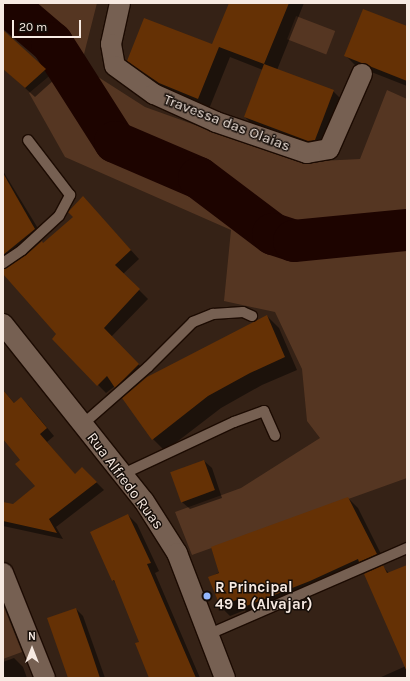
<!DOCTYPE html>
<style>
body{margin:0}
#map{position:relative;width:410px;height:681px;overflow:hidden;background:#352216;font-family:Karla,sans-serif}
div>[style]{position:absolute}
.green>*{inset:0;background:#553622;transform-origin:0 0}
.water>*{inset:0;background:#1d0400}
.shadow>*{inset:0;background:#0007}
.river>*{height:42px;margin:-21px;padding:0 21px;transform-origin:21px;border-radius:21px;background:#1d0400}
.building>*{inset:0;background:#653105;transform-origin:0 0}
.roads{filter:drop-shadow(1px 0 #1c0b02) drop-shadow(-1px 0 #1c0b02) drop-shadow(0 1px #1c0b02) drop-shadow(0 -1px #1c0b02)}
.lane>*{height:10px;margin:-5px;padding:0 5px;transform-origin:5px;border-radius:5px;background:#766052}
.street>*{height:20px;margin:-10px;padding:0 10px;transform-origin:10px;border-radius:10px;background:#766052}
.dots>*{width:11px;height:11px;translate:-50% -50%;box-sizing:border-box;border:2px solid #160e09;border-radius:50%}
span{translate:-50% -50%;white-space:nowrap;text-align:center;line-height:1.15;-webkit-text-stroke:3px #160e09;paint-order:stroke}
.street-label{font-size:15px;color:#f7eae2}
.poi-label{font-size:15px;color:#f7eae2;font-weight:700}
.left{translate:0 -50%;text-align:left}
.frame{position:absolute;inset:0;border:4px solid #f7eae2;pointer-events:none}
.north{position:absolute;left:12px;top:629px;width:40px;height:40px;-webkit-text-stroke:3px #160e09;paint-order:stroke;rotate:0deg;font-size:11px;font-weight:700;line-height:16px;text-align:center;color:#f7eae2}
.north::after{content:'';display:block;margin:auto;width:14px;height:18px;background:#f7eae2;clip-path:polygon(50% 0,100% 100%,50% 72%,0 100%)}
.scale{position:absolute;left:12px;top:20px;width:69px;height:18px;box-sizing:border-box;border:2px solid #f7eae2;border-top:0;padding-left:5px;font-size:12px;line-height:14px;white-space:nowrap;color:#f7eae2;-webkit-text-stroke:3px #160e09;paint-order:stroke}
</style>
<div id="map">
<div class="green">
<div style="clip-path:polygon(29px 3px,97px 3px,81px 66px,145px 107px,299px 162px,360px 159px,387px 90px,407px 99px,407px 478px,192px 555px,175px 512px,241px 488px,320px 438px,307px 421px,302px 369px,275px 312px,224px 301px,231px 230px,65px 157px,29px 93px,73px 56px)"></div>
<div style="left:296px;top:16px;width:42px;height:25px;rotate:21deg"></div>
<div style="clip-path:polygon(3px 605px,22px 652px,3px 659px)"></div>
</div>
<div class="water">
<div style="clip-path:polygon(3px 3px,29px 3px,74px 56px,54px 72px,3px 24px)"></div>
</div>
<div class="shadow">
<div style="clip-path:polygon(230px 3px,304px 3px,277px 70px,333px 91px,344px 102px,325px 150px,256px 128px,245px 117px,263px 70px,230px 57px,209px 109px,171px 94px,128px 60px,213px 45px)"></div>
<div style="clip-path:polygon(407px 27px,407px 86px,356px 66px,345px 55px)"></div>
<div style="clip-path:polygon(3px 31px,55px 79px,35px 97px,3px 68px)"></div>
<div style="clip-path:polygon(3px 171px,42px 235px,3px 258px)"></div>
<div style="clip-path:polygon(97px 213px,139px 259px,123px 274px,148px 299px,111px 337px,147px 373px,124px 395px,115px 386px,106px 393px,53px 339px,58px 334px)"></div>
<div style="clip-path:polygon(267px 316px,279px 328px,297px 370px,262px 385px,221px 408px,165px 451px,153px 439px)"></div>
<div style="clip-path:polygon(3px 390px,15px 404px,21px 399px,29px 406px,54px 436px,47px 442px,75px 475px,82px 468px,104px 490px,56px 527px,63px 539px,3px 526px,3px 503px,13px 505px,36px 486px,22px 460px,3px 437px)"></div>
<div style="clip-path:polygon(204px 461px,212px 468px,222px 498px,190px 509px,182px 502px)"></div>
<div style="clip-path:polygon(348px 498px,358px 508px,386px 564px,382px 566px,389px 573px,407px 566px,407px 678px,379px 678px,406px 666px,371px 572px,367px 568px,252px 617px,245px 610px,230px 616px,220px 606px,209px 578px)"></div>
<div style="clip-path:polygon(128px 515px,137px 524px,159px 571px,155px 573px,200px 678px,150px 678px,141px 642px,117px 585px,113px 580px)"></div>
<div style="clip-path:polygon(76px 609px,83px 616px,105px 678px,70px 678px)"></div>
<div style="clip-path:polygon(14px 658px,23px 667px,27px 678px,3px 678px,3px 662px)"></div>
</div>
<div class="river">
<div style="left:5px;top:3px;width:62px;rotate:40.4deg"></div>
<div style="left:52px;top:43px;width:117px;rotate:57.5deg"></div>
<div style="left:115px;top:142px;width:91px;rotate:23.2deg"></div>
<div style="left:199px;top:178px;width:93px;rotate:37.1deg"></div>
<div style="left:273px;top:234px;width:22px;rotate:18deg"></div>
<div style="left:294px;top:241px;width:114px;rotate:-5.6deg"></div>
</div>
<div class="building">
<div style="clip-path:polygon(229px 3px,289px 3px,264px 64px,219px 47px,198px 99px,159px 83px,127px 61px,144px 18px,212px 44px)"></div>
<div style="clip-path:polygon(363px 9px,407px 26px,407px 81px,344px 56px)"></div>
<div style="clip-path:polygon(3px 30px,46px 69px,25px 88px,3px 69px)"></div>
<div style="clip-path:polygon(264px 64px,334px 90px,315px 140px,308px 141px,244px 117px)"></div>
<div style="clip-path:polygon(3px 173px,35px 229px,3px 255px)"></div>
<div style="clip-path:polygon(83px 196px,131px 250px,115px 265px,140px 289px,104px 328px,139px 364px,115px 388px,107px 376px,97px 386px,52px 339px,56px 334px,3px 274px,3px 269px,26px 255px,42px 241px,43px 243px,73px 217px,68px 212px)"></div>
<div style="clip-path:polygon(267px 315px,285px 357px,250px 373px,208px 396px,152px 440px,122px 398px,147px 377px)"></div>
<div style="clip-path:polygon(3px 390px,14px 403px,21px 397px,47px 428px,40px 434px,75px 474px,82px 467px,97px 482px,49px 519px,57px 533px,3px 521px,3px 502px,13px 504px,35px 486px,15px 464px,20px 460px,3px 439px)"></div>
<div style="left:204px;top:460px;width:32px;height:36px;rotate:70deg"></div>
<div style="clip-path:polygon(348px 497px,377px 554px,359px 562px,358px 559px,310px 581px,241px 608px,239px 599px,220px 606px,208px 577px,219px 573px,211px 547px)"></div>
<div style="clip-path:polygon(128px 514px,151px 563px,147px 564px,196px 678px,149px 678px,135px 643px,139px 642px,114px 580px,112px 581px,90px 532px)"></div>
<div style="clip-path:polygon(383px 565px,387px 573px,407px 565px,407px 672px,364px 574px)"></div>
<div style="clip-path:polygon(76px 608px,90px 648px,100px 678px,68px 678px,47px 618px)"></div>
</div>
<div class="roads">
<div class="lane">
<div style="left:3px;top:263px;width:23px;rotate:-34deg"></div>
<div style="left:22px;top:250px;width:50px;rotate:-42.6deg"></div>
<div style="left:59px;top:216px;width:24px;rotate:-62deg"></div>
<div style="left:70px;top:195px;width:69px;rotate:-127.4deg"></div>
<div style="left:83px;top:424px;width:86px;rotate:-41.2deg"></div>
<div style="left:148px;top:367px;width:64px;rotate:-45deg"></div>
<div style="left:193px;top:322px;width:22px;rotate:-22deg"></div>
<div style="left:213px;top:314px;width:30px;rotate:-4deg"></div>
<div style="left:243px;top:312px;width:10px;rotate:24deg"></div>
<div style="left:123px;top:474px;width:123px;rotate:-25.1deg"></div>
<div style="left:234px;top:422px;width:32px;rotate:-20deg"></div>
<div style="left:264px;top:411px;width:27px;rotate:66deg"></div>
<div style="left:207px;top:635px;width:218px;rotate:-23.5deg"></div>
</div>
<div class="street">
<div style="left:120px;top:3px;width:42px;rotate:102.4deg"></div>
<div style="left:111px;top:44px;width:22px;rotate:80deg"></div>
<div style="left:115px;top:66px;width:48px;rotate:35.7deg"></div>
<div style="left:154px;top:94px;width:68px;rotate:24.3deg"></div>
<div style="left:216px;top:122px;width:96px;rotate:18.8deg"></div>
<div style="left:307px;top:153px;width:22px;rotate:-10deg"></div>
<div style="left:329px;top:149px;width:82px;rotate:-66.3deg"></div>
<div style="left:3px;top:324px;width:226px;rotate:51.5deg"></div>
<div style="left:144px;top:501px;width:62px;rotate:57.6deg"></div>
<div style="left:177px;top:553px;width:134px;rotate:69deg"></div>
<div style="left:3px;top:573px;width:113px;rotate:68.2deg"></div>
</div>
</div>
<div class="dots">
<div style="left:207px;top:596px;background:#94b7fd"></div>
</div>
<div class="street-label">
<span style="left:227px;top:123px;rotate:21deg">Travessa das Olaias</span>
<span style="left:125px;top:481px;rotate:53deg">Rua Alfredo Ruas</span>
</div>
<div class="poi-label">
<span class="left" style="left:215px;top:596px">R Principal<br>49 B (Alvajar)</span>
</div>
<div class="frame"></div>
<div class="north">N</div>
<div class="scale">20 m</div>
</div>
